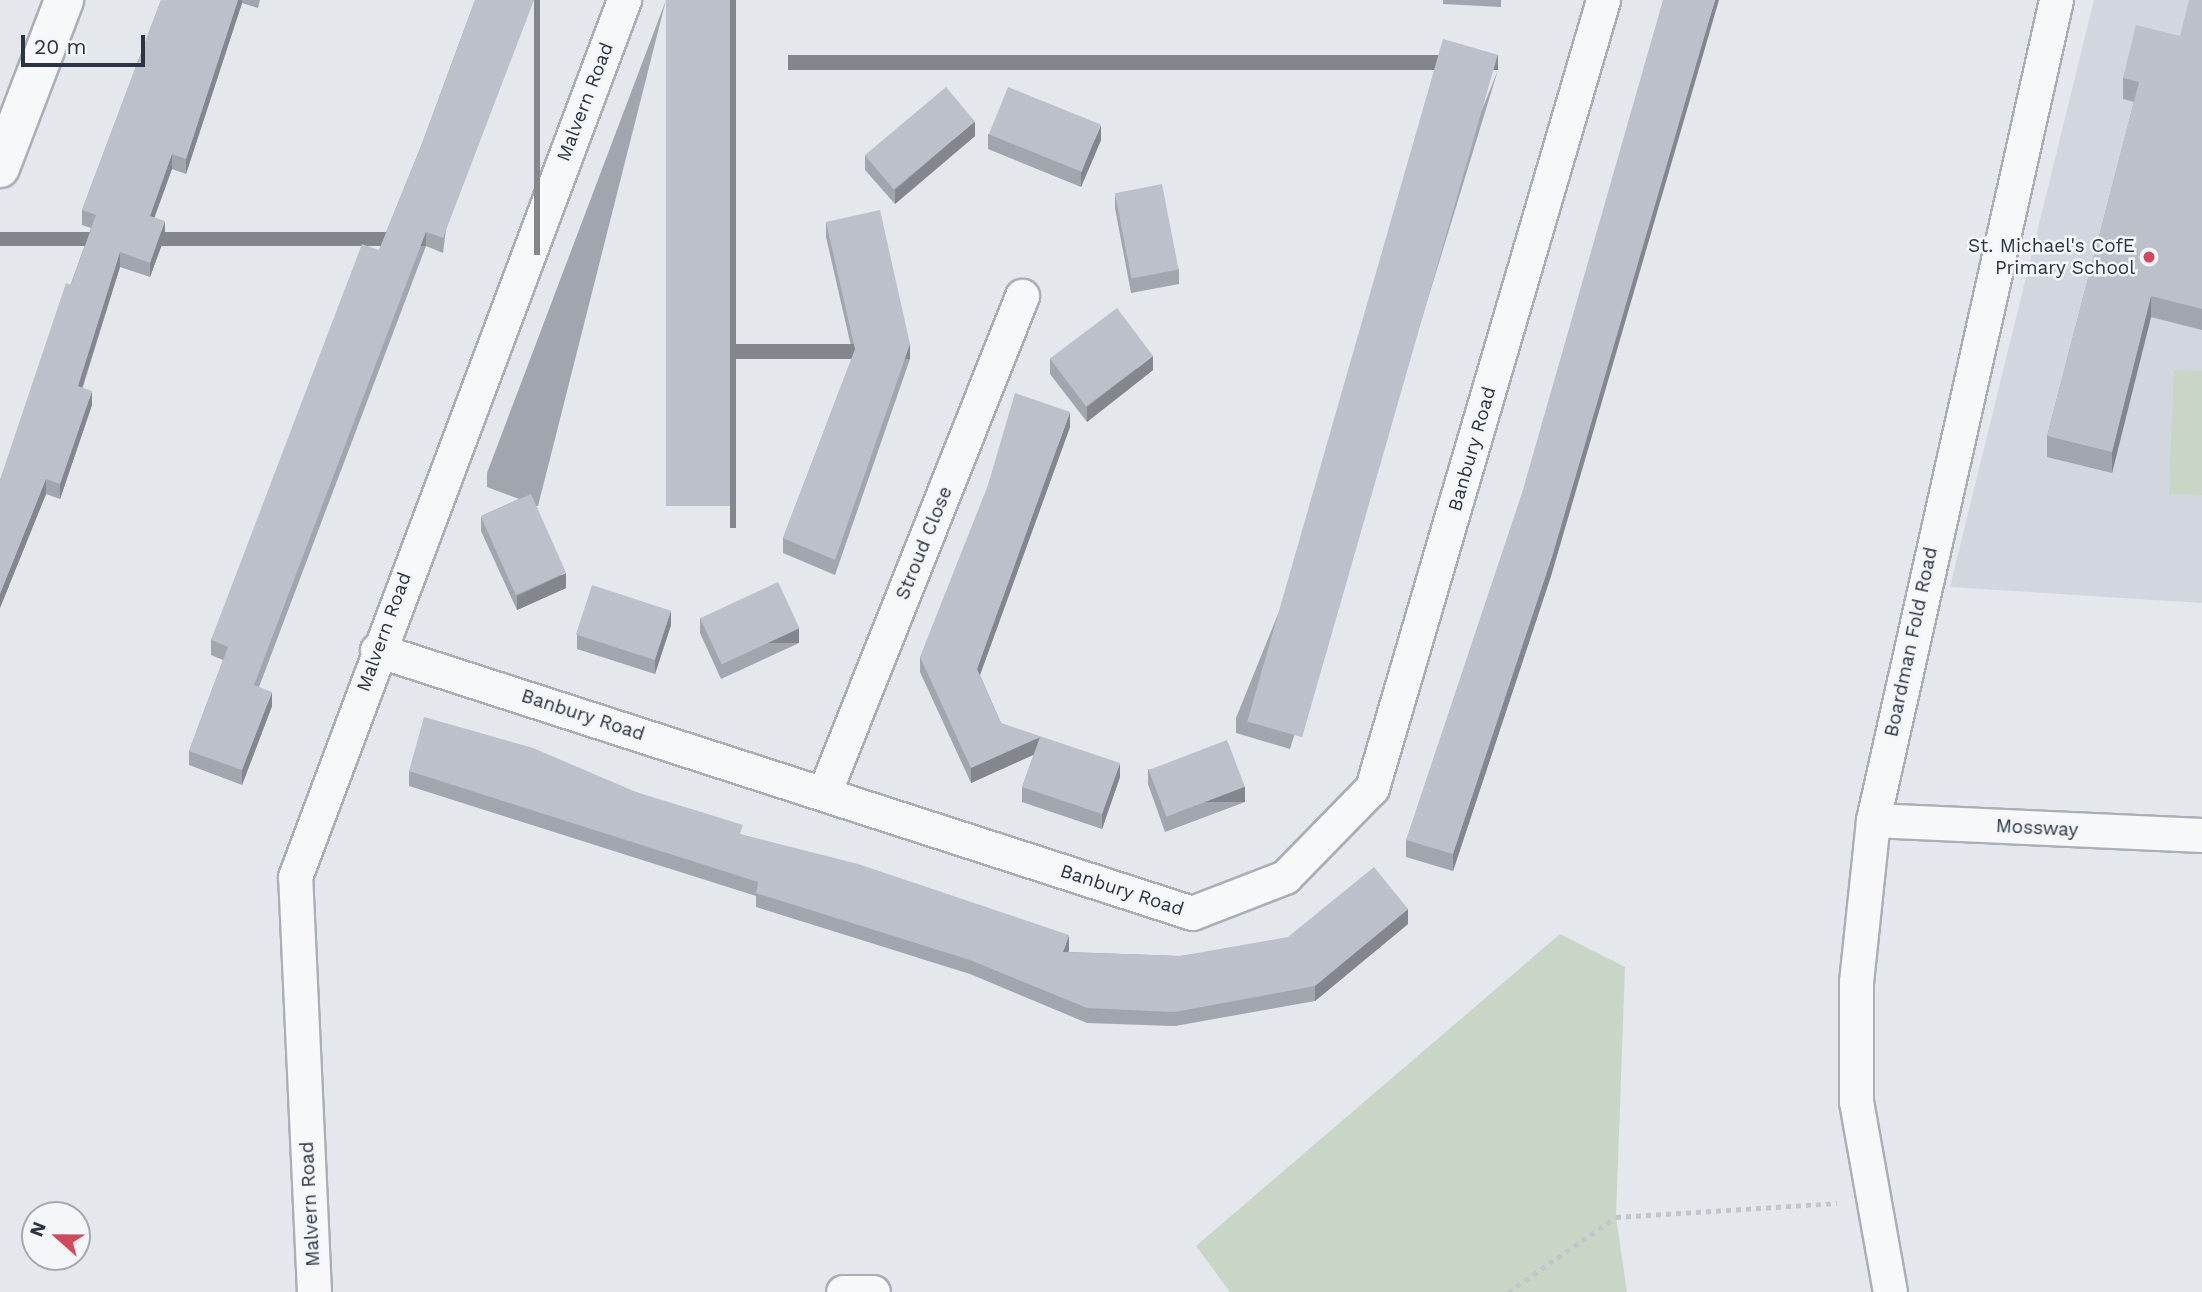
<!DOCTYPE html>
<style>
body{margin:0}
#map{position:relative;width:2202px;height:1292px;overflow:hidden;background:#e4e7ec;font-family:"Work Sans",sans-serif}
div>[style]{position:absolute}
.built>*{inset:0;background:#d2d6de}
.green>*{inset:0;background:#c9d6c5}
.path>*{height:4.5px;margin-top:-2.25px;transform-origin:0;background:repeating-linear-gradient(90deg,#c2c5cb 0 5px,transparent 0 10px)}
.roads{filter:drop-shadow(2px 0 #a9aeb7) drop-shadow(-2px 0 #a9aeb7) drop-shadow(0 2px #a9aeb7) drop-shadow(0 -2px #a9aeb7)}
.minor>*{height:33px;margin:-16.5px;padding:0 16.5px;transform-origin:16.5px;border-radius:16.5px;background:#f7f8fa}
.tertiary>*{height:38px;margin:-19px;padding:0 19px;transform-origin:19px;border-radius:19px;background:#f7f8fa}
.wall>*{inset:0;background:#a1a5ae}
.shaded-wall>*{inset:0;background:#83868d;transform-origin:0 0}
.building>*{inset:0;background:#bbc0ca;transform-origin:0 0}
.dots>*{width:19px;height:19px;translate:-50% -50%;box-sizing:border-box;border:4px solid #f4f6f9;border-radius:50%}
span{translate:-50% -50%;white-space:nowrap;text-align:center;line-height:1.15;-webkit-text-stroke:5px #f4f6f9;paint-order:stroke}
.street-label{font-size:19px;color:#2b3445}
.poi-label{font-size:19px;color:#2b3445}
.right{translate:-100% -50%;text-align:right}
.north{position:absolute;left:21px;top:1201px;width:70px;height:70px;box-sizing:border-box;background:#f4f6f9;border:2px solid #a4a8b1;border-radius:50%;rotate:291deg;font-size:19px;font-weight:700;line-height:28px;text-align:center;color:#2b3445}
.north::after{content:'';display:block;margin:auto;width:24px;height:32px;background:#d1495b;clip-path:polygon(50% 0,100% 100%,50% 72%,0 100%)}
.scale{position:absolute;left:21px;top:35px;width:124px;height:32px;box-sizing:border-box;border:4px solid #2b3445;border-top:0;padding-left:9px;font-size:21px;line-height:24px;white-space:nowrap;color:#2b3445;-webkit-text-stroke:5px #f4f6f9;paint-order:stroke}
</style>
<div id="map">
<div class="built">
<div style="clip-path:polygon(2094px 0,2202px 0,2202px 603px,1950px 587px)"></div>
</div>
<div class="green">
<div style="clip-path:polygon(2174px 370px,2202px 371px,2202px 495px,2169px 494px)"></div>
<div style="clip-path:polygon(1560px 934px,1625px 967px,1616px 1217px,1627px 1292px,1230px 1292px,1196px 1246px)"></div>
</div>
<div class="path">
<div style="left:1508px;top:1292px;width:131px;rotate:-34.8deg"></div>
<div style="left:1616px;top:1217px;width:221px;rotate:-3.6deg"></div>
</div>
<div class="roads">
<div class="minor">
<div style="left:377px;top:650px;width:856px;rotate:17.88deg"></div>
<div style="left:1192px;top:913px;width:100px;rotate:-21.2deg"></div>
<div style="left:1285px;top:877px;width:124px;rotate:-45.7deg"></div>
<div style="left:1372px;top:788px;width:821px;rotate:-73.66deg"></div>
<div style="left:825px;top:791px;width:533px;rotate:-68.3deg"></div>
<div style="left:1873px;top:820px;width:329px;rotate:2.6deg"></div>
<div style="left:314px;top:1292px;width:415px;rotate:-92.6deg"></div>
<div style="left:295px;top:877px;width:937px;rotate:-69.44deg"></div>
<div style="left:843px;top:1292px;width:30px"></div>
<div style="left:1890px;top:1292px;width:193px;rotate:-100.1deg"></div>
<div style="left:1856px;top:1102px;width:120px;rotate:-90deg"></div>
<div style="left:1856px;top:982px;width:163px;rotate:-84deg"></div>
<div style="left:1873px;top:820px;width:840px;rotate:-77.42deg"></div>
</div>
<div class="tertiary">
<div style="left:0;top:168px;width:180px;rotate:-69.1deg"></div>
</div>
</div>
<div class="wall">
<div style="clip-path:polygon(161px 0,260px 0,258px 8px,242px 3px,186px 174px,172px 169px,154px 217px,165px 236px,150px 277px,120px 267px,83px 387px,92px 405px,60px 499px,46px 494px,0 608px,0 480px,91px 228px,82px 225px,82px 210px)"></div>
<div style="clip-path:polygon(475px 0,443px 253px,426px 246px,259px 687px,272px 706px,242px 785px,189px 765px,189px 751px,223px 660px,211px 655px,211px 640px,379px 250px,423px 141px)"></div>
<div style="clip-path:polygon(666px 0,538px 506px,536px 506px,566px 588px,517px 610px,481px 531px,481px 516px,519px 499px,487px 487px,487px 473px)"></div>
<div style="clip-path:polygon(1443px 0,1501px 0,1501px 7px,1443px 4px)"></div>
<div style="clip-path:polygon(2202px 0,2202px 330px,2151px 317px,2112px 473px,2047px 457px,2047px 436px,2134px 102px,2123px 99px,2123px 78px,2180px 36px)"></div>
<div style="clip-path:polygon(1498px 70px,1290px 749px,1236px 733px,1236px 718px)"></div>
<div style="clip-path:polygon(988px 134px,1101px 140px,1081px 187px,988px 149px)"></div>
<div style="clip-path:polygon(975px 136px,895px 204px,865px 170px,865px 155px)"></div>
<div style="clip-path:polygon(1115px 194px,1179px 269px,1179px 284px,1131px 293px,1115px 208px)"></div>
<div style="clip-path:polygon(826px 222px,910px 359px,835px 575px,783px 553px,783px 538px,853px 355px,826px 237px)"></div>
<div style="clip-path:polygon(1050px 359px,1153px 370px,1087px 422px,1050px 374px)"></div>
<div style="clip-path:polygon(1070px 427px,980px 675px,1001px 723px,1120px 777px,1102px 829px,1022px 802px,1022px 787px,1034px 754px,971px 783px,920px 672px,920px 657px)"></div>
<div style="clip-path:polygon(1552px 573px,1453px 871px,1406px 857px,1406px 840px)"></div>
<div style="clip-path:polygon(700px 618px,799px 643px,721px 679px,700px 633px)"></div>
<div style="clip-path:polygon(671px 625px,655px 674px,577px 649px,577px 635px)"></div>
<div style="clip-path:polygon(1148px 769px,1245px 802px,1165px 832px,1148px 784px)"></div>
<div style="clip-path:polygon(409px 771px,636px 792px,743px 835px,1069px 950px,1068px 952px,1180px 956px,1408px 924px,1315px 1001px,1175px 1026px,1087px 1023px,970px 974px,756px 907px,756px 896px,409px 786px)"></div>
</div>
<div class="shaded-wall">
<div style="clip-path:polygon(238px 0,242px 0,242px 3px,186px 174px,186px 159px)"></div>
<div style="left:534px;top:0;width:6px;height:255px"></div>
<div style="left:730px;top:0;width:6px;height:528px"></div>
<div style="clip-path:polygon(1715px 0,1719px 0,1552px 573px,1453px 871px,1453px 854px)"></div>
<div style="left:1498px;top:55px;width:15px;height:710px;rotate:90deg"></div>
<div style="clip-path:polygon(975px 121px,975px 136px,895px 204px,895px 190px)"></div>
<div style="clip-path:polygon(1101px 125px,1101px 140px,1081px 187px,1081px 172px)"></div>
<div style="clip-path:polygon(172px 154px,172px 169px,150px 230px,150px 216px)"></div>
<div style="clip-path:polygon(165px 221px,165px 236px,150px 277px,150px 263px)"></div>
<div style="left:426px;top:232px;width:14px;height:485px;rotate:90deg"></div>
<div style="clip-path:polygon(120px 252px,120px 267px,78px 400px,78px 386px)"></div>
<div style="clip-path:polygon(2151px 296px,2151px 317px,2112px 473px,2112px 452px)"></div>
<div style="left:910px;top:344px;width:15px;height:229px;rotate:90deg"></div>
<div style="clip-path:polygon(1153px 356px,1153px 370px,1087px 422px,1087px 407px)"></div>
<div style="clip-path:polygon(92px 391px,92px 405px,60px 499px,60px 484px)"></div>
<div style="clip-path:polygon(1070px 412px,1070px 427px,977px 683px,977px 669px)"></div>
<div style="clip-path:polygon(46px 479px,46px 494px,0 608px,0 594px)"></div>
<div style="clip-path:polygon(566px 573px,566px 588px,517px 610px,517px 596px)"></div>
<div style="clip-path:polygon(671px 610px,671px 625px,655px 674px,655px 659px)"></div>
<div style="left:799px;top:628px;width:15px;height:86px;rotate:90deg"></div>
<div style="clip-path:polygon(272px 692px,272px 706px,242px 785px,242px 770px)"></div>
<div style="clip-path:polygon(1040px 737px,1040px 752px,971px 783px,971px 768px)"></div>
<div style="clip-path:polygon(1120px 763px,1120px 777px,1102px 829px,1102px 814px)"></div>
<div style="left:1245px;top:787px;width:15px;height:85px;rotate:90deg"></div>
<div style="clip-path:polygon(1408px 909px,1408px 924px,1315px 1001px,1315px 986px)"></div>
<div style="clip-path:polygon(1069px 935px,1069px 950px,1063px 967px,1063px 952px)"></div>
</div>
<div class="building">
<div style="clip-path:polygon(161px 0,238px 0,186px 159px,172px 154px,150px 216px,165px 221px,150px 263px,120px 252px,78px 386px,92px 391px,60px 484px,46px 479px,0 594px,0 480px,66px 283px,71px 285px,96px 215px,82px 210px)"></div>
<div style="clip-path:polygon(475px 0,534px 0,443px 238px,426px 232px,254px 685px,272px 692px,242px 770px,189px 751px,228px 647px,211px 640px,362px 244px,379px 250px,423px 141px)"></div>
<div style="left:666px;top:0;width:64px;height:506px"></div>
<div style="clip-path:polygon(1663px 0,1715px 0,1552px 557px,1453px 854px,1406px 840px,1522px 493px)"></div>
<div style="clip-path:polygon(2189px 0,2202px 0,2202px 309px,2151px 296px,2112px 452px,2047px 436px,2139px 82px,2123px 78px,2136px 25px,2180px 36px)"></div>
<div style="left:1443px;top:39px;width:57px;height:710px;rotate:16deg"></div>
<div style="left:946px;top:87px;width:45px;height:106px;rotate:50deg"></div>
<div style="left:1008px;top:87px;width:100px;height:51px;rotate:22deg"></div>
<div style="left:1162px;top:184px;width:87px;height:48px;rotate:79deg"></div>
<div style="clip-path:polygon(880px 210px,910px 344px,835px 560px,783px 538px,855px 349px,826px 222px)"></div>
<div style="left:1117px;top:308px;width:60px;height:84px;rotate:53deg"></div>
<div style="clip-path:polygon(1015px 393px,1070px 412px,977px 669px,1001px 723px,1120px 763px,1102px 814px,1022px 787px,1040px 737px,971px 768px,920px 657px,988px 485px)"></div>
<div style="left:531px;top:494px;width:86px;height:55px;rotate:66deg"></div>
<div style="left:778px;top:582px;width:51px;height:86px;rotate:65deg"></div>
<div style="left:592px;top:585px;width:83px;height:52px;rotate:18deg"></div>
<div style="clip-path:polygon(424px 717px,533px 748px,636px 792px,743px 825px,740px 834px,858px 864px,1069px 935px,1063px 952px,1180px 956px,1288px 937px,1374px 867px,1408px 909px,1315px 986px,1175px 1012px,1087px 1008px,970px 960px,756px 893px,758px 882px,409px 771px)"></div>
<div style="left:1227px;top:740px;width:50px;height:84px;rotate:69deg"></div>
</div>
<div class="dots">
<div style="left:2149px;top:257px;background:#d1495b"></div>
</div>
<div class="street-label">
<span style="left:585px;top:102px;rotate:-69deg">Malvern Road</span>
<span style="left:1472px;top:449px;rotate:-74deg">Banbury Road</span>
<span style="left:924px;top:543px;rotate:-68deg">Stroud Close</span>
<span style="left:384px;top:632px;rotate:-70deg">Malvern Road</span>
<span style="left:1911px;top:642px;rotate:-78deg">Boardman Fold Road</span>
<span style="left:583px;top:715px;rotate:18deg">Banbury Road</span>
<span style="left:2037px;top:828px;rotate:3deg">Mossway</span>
<span style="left:1122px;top:890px;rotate:18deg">Banbury Road</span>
<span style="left:310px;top:1204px;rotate:-93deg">Malvern Road</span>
</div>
<div class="poi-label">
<span class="right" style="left:2135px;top:257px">St. Michael's CofE<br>Primary School</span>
</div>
<div class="north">N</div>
<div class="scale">20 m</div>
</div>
